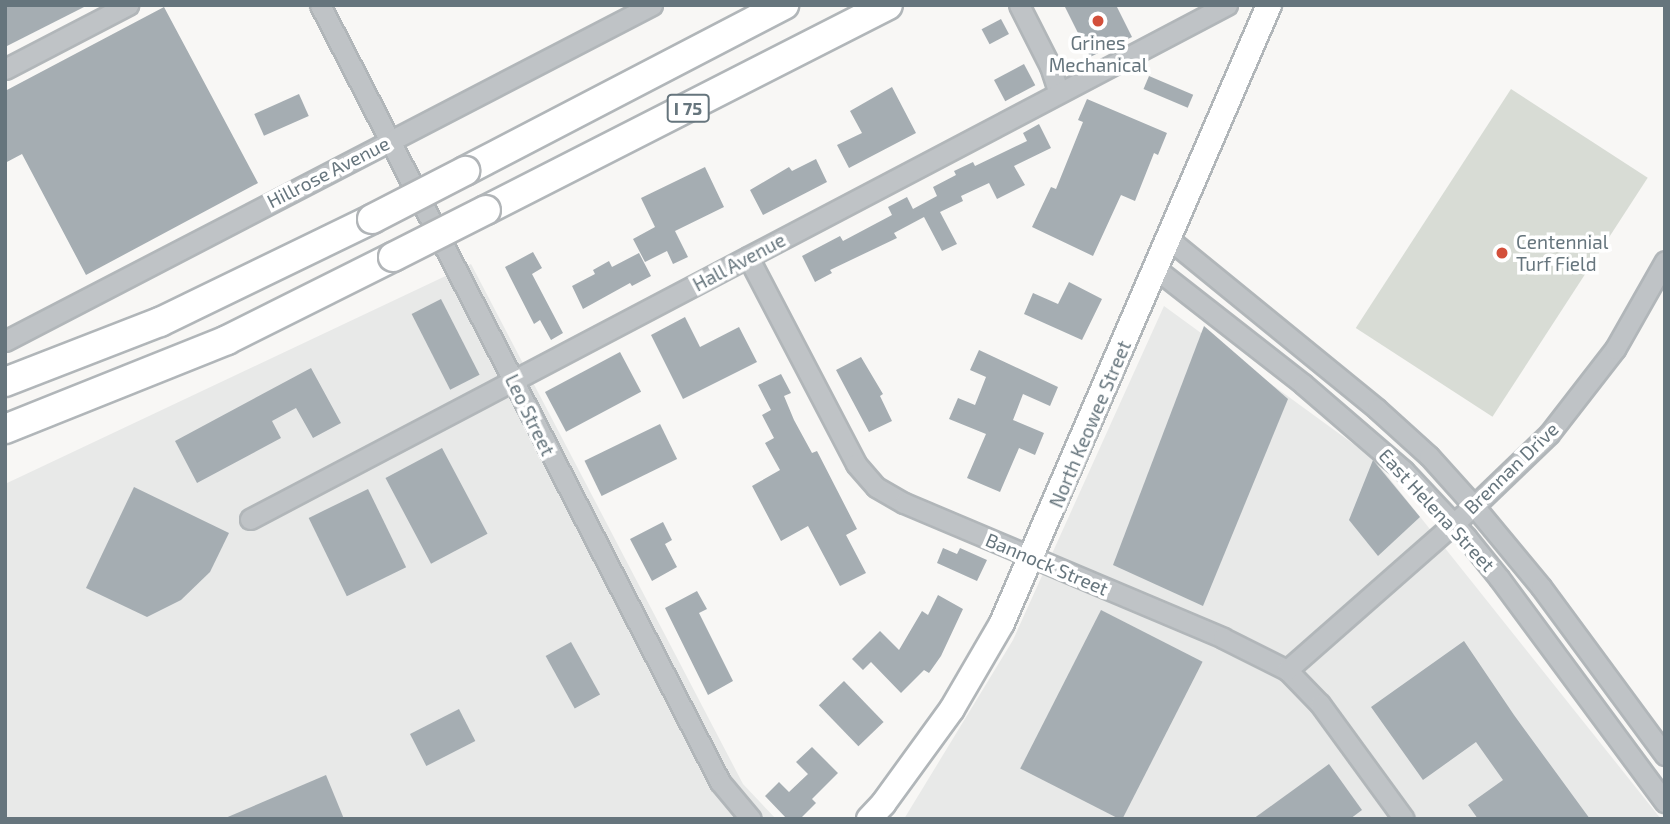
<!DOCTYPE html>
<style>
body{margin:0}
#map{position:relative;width:1670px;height:824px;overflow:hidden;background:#f8f7f5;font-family:"Exo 2",sans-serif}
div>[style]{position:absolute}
.built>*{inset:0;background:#e8e9e8}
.green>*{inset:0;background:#d8dcd5;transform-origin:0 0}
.building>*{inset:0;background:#a5adb2;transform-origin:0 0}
.roads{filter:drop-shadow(2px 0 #b1b6b9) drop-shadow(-2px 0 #b1b6b9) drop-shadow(0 2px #b1b6b9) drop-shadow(0 -2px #b1b6b9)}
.minor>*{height:19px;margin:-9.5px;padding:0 9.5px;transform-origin:9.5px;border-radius:9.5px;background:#bfc3c6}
.major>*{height:24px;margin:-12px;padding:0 12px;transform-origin:12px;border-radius:12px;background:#fff}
.highway>*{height:28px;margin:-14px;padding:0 14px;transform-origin:14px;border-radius:14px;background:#fff}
.bridges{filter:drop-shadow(2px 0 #b1b5b8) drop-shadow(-2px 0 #b1b5b8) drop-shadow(0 2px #b1b5b8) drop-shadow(0 -2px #b1b5b8)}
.highway-bridge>*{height:28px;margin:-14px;padding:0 14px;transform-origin:14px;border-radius:14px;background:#fff}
.dots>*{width:19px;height:19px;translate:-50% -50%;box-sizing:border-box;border:4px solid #fff;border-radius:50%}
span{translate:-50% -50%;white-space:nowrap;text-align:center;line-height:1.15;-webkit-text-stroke:7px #fff;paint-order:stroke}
.shield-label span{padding:2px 5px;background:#fff;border:2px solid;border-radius:5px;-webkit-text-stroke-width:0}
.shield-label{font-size:18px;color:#66757d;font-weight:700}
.poi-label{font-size:19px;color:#66757d}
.left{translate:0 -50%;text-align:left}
.street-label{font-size:19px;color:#66757d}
.frame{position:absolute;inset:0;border:7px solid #66757d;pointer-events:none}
</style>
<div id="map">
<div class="built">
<div style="clip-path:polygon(471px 264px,743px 784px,776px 819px,5px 819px,5px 484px)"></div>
<div style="clip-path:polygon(1164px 306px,1374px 459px,1661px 819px,904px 819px,1013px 640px)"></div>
</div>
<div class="green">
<div style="left:1511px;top:89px;width:163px;height:285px;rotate:33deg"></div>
</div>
<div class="building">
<div style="clip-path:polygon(5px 5px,88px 5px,5px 47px)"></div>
<div style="clip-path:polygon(1064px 5px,1116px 5px,1132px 37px,1090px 57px)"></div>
<div style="clip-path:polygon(164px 7px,258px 183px,86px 275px,22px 154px,5px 163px,5px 91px)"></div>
<div style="left:1001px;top:19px;width:17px;height:22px;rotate:62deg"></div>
<div style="left:1024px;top:64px;width:24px;height:34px;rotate:62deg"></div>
<div style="left:1149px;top:76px;width:48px;height:14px;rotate:23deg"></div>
<div style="clip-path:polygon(892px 87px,916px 133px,849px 168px,837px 145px,862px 133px,850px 111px)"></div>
<div style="left:299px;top:94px;width:24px;height:49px;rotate:66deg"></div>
<div style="clip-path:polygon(1087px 99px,1167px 133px,1158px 155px,1154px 153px,1135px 201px,1121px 195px,1093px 256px,1032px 227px,1051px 187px,1056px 189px,1083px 122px,1078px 120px)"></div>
<div style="clip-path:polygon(1039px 124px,1051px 148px,1014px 166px,1025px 185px,997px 199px,989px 183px,961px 196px,963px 201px,940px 212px,957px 244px,942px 251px,924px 217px,894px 233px,897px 238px,830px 270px,832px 273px,815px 282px,802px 256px,840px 236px,843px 241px,892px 215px,888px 207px,907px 197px,913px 209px,937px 196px,933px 187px,956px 175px,954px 171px,973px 162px,975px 166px,1027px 141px,1023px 133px)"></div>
<div style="clip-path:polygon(816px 159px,827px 182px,763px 215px,750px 190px,789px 167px,792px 171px)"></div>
<div style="clip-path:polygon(705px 167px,724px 207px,675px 231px,688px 257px,673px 264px,667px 251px,645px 262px,633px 239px,655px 227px,641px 198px)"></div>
<div style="clip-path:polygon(533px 252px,542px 268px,532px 274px,563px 333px,551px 340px,540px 320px,534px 324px,505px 267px)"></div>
<div style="clip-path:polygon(639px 253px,651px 276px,632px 286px,630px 283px,583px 309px,572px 286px,595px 274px,593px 270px,609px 261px,612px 267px)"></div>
<div style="clip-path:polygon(1069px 282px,1102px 299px,1082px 340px,1024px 314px,1033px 293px,1058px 304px)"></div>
<div style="left:441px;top:299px;width:85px;height:33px;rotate:63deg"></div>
<div style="clip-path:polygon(685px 317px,700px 347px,739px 327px,757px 362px,683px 399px,651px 335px)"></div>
<div style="clip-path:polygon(1204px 326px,1288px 399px,1203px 606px,1113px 565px)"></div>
<div style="clip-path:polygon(979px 350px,1058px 387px,1050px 406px,1023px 394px,1013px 420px,1044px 433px,1035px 455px,1019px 448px,1000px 492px,967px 478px,986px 434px,949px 419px,958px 398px,975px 405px,986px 377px,970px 370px)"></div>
<div style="left:620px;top:352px;width:45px;height:85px;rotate:62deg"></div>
<div style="clip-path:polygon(861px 357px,883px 394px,880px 396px,892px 421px,869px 432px,836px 370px)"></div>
<div style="clip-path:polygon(311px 368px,341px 423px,313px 438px,296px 408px,272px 421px,281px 438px,197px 483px,175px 441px)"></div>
<div style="clip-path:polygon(781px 374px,791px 393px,784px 396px,794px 420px,812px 453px,817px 451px,857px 529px,846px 535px,866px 573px,840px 586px,808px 526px,781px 541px,752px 486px,780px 470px,765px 443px,774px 438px,762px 415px,771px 410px,758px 385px)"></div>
<div style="left:660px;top:424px;width:39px;height:84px;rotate:64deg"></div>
<div style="left:442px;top:448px;width:97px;height:64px;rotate:62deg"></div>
<div style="clip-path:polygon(1373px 460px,1420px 517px,1378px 556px,1349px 520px)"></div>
<div style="clip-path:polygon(134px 487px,229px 533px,210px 572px,181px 600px,147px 617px,86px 588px)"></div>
<div style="left:368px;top:489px;width:87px;height:66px;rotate:64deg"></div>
<div style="clip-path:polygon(663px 522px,672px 540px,665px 544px,677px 567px,652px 581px,630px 539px)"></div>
<div style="clip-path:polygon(943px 548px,957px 554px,960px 548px,987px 560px,977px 581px,937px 563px)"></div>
<div style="clip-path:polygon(697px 591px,707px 609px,699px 613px,733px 681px,708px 695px,665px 608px)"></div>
<div style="clip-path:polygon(938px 595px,963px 609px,941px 656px,929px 673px,924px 670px,901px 693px,871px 662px,863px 670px,852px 659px,880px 631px,899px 650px,922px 611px,928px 615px)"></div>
<div style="left:1101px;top:610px;width:114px;height:178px;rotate:27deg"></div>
<div style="clip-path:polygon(1464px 641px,1514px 715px,1590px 819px,1478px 819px,1468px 805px,1503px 780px,1476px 742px,1423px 780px,1371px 707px)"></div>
<div style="left:571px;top:642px;width:60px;height:29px;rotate:61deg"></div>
<div style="left:844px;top:681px;width:57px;height:35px;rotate:46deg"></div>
<div style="left:459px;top:709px;width:36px;height:55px;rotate:63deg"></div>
<div style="clip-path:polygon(812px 747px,838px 773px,812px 799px,816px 803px,800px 819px,787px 819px,765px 796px,779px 782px,789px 792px,808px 774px,796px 762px)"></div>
<div style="clip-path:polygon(1329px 764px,1362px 810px,1350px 819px,1253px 819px)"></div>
<div style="clip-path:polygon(326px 775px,344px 819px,223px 819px)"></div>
</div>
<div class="roads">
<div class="minor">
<div style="left:320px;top:5px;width:874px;rotate:62.76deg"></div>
<div style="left:720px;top:782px;width:48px;rotate:50deg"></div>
<div style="left:1019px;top:5px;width:68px;rotate:63.1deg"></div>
<div style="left:1050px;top:66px;width:28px;rotate:72deg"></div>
<div style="left:5px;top:69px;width:139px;rotate:-27.5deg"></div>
<div style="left:1170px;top:240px;width:267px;rotate:39.2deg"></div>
<div style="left:1377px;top:409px;width:70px;rotate:42.1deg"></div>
<div style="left:1429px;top:456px;width:67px;rotate:48deg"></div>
<div style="left:1474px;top:506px;width:105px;rotate:50.4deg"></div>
<div style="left:1541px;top:587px;width:209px;rotate:53.6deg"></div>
<div style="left:748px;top:257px;width:233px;rotate:62.4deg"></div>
<div style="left:856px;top:464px;width:30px;rotate:49deg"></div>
<div style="left:876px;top:487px;width:32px;rotate:30deg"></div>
<div style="left:904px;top:503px;width:346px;rotate:22.9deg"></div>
<div style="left:1223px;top:638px;width:72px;rotate:26.6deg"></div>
<div style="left:1287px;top:670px;width:47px;rotate:45.9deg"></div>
<div style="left:1320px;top:704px;width:142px;rotate:53.9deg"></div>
<div style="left:1156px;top:269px;width:187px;rotate:38deg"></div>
<div style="left:1303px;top:384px;width:133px;rotate:40.7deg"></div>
<div style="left:1404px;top:471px;width:91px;rotate:46.8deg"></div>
<div style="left:1466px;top:537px;width:53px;rotate:51.2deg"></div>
<div style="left:1499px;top:578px;width:279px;rotate:53.5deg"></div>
<div style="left:5px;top:341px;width:729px;rotate:-27.44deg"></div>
<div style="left:250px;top:519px;width:1104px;rotate:-27.75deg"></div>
<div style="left:1287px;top:670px;width:249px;rotate:-41.3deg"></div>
<div style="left:1474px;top:506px;width:104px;rotate:-43.8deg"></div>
<div style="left:1549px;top:434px;width:108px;rotate:-52.2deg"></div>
<div style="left:1615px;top:349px;width:101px;rotate:-60.4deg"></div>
</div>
<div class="major">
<div style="left:869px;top:819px;width:21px;rotate:-47deg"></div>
<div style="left:883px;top:804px;width:117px;rotate:-54deg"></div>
<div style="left:952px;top:709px;width:99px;rotate:-59.8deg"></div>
<div style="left:1002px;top:623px;width:673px;rotate:-66.63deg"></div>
</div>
<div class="highway">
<div style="left:465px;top:171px;width:360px;rotate:-27.5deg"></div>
<div style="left:486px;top:210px;width:451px;rotate:-27deg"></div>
<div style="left:5px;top:382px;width:166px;rotate:-21.2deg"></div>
<div style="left:160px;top:322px;width:236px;rotate:-25.9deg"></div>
<div style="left:5px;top:429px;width:239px;rotate:-21.8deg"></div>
<div style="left:227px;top:340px;width:186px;rotate:-26.6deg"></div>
</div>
</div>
<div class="bridges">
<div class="highway-bridge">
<div style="left:372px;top:219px;width:105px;rotate:-27.3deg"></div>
<div style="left:393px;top:257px;width:104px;rotate:-26.8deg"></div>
</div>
</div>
<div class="dots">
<div style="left:1098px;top:21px;background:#d34f3a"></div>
<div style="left:1502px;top:253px;background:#d34f3a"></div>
</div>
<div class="shield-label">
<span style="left:688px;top:108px">I 75</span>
</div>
<div class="poi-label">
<span style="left:1098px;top:54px">Grines<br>Mechanical</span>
<span class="left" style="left:1516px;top:253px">Centennial<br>Turf Field</span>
</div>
<div class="street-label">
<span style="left:328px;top:172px;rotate:-27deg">Hillrose Avenue</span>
<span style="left:739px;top:262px;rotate:-28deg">Hall Avenue</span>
<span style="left:530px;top:415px;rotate:64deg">Leo Street</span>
<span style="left:1090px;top:424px;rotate:-67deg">North Keowee Street</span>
<span style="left:1511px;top:468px;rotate:-44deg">Brennan Drive</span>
<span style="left:1437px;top:510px;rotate:47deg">East Helena Street</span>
<span style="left:1047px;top:564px;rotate:23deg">Bannock Street</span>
</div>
<div class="frame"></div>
</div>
